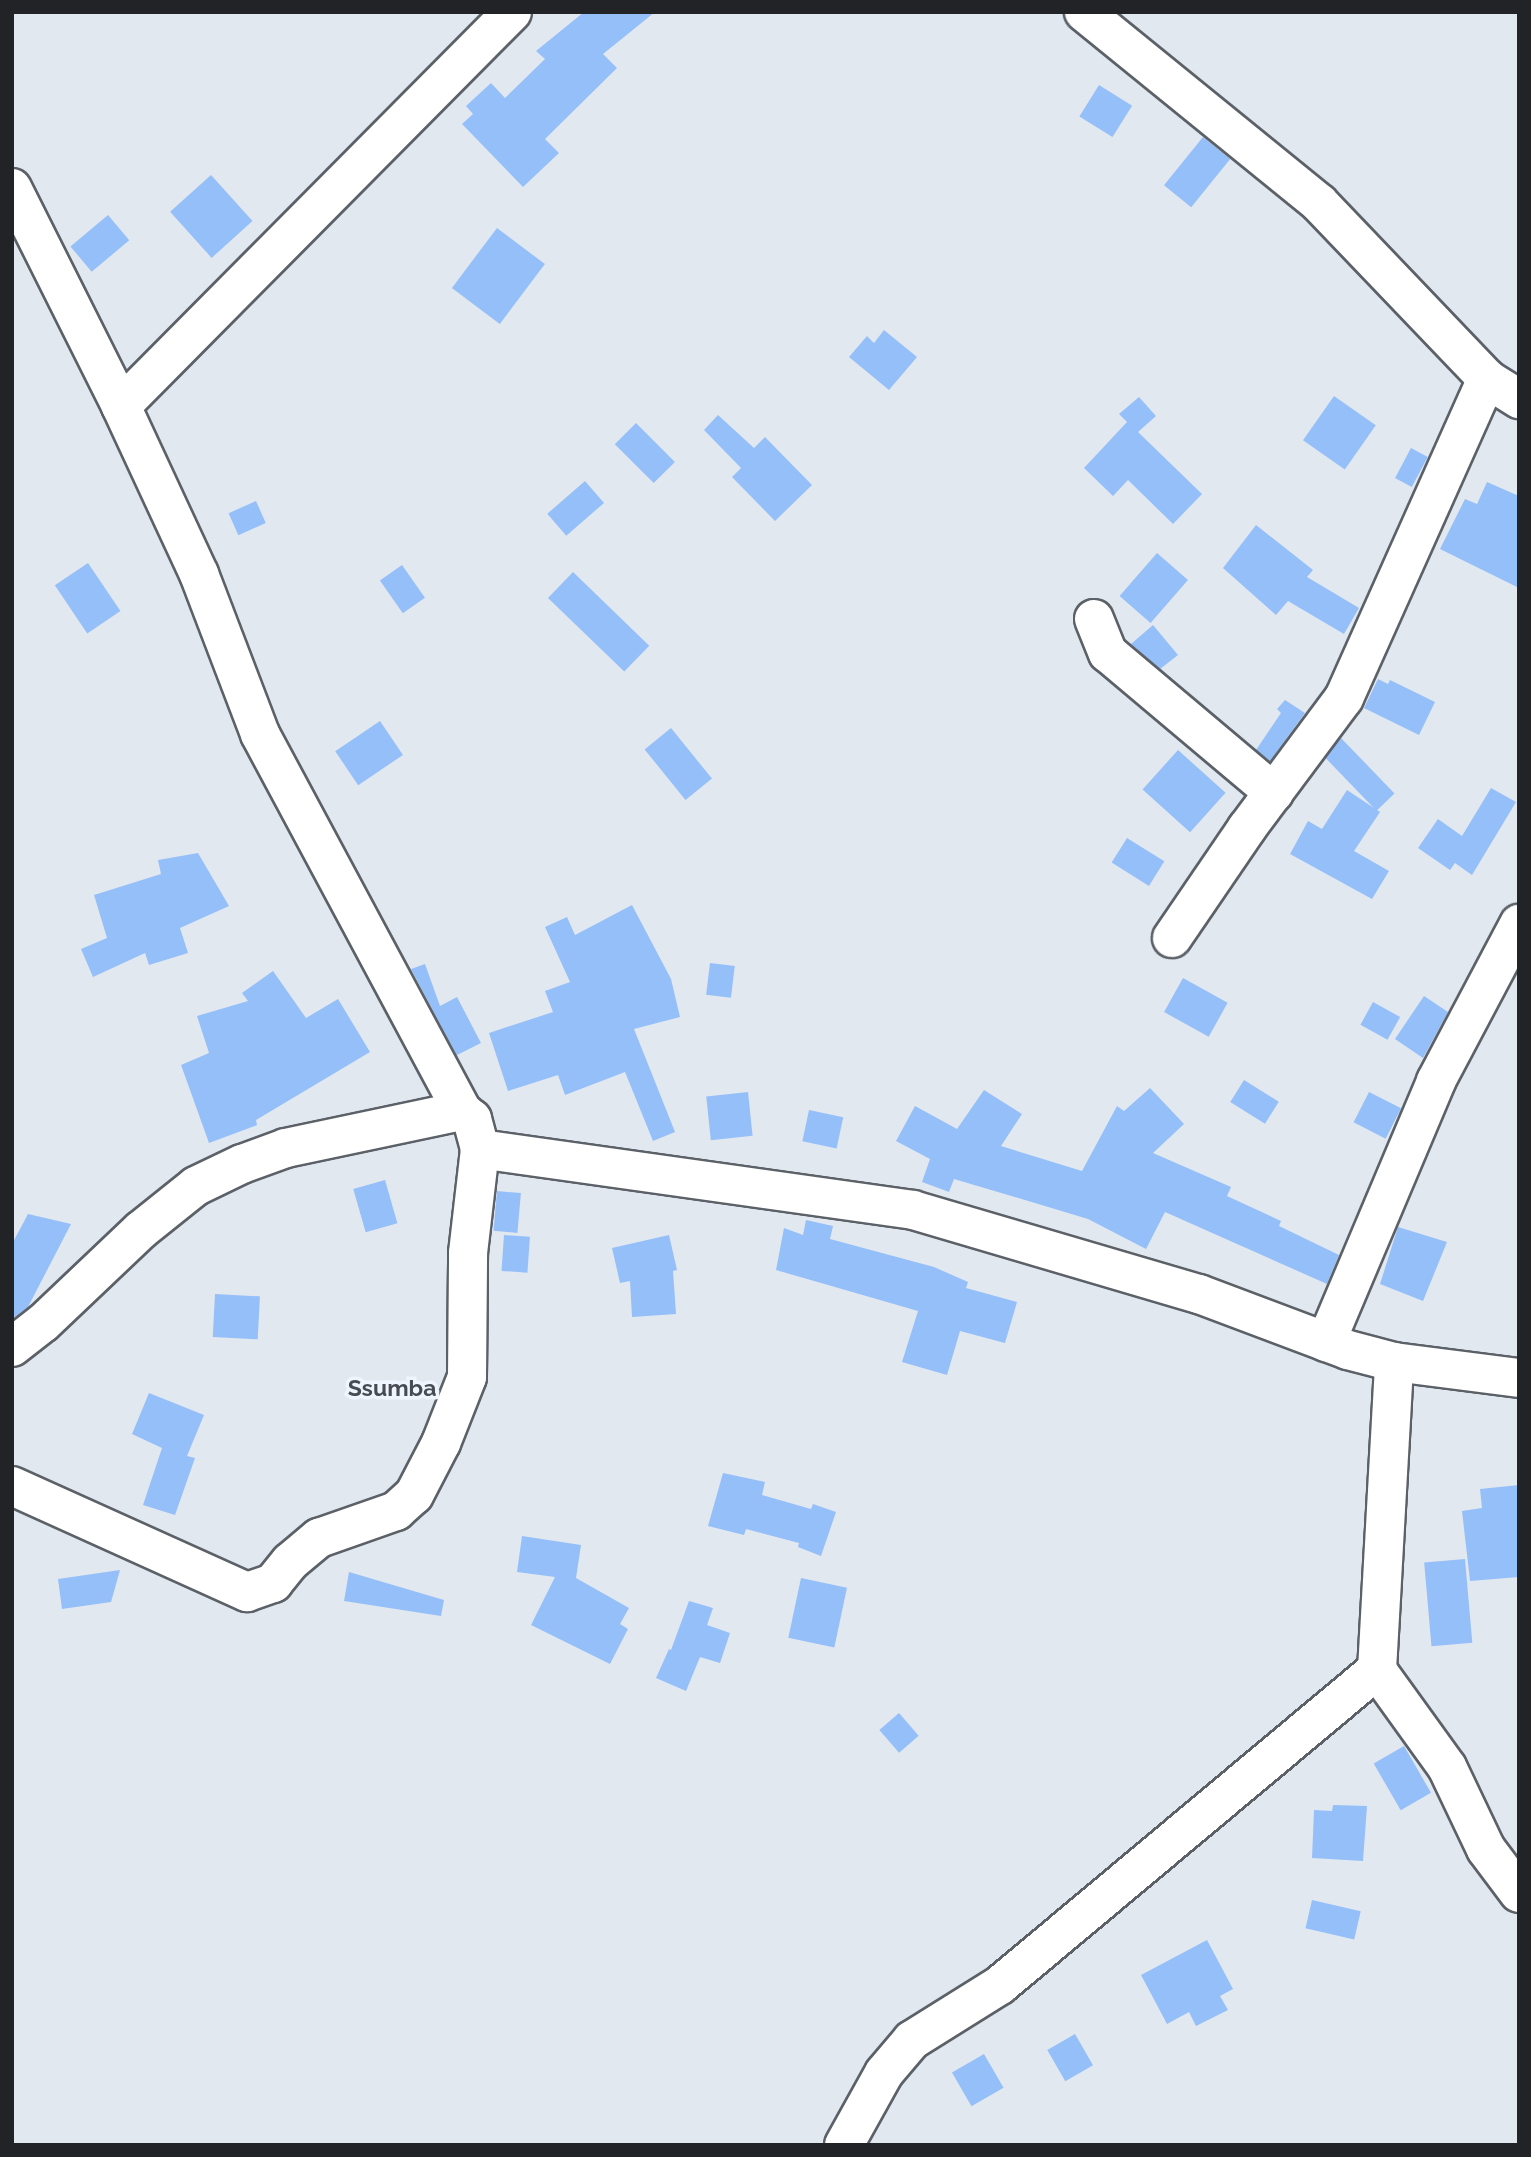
<!DOCTYPE html>
<style>
body{margin:0}
#map{position:relative;width:1531px;height:2157px;overflow:hidden;background:#e2e8f0;font-family:Raleway,sans-serif}
div>[style]{position:absolute}
.building>*{inset:0;background:#95bff9;transform-origin:0 0}
.roads{filter:drop-shadow(2px 0 #5c6168) drop-shadow(-2px 0 #5c6168) drop-shadow(0 2px #5c6168) drop-shadow(0 -2px #5c6168)}
.minor>*{height:38px;margin:-19px;padding:0 19px;transform-origin:19px;border-radius:19px;background:#fff}
.tertiary>*{height:38px;margin:-19px;padding:0 19px;transform-origin:19px;border-radius:19px;background:#fff}
span{translate:-50% -50%;white-space:nowrap;text-align:center;line-height:1.15;-webkit-text-stroke:7px #eff5fe;paint-order:stroke}
.quarter-label{font-size:23px;color:#474c53;font-weight:700}
.frame{position:absolute;inset:0;border:14px solid #212326;pointer-events:none}
</style>
<div id="map">
<div class="building">
<div style="clip-path:polygon(584px 12px,655px 12px,603px 54px,617px 68px,545px 139px,559px 153px,523px 187px,462px 124px,473px 114px,466px 106px,491px 83px,505px 98px,545px 59px,536px 51px)"></div>
<div style="left:1099px;top:85px;width:39px;height:37px;rotate:32deg"></div>
<div style="left:1203px;top:137px;width:35px;height:62px;rotate:39deg"></div>
<div style="left:211px;top:175px;width:62px;height:55px;rotate:48deg"></div>
<div style="left:108px;top:215px;width:33px;height:49px;rotate:50deg"></div>
<div style="left:497px;top:228px;width:60px;height:75px;rotate:37deg"></div>
<div style="clip-path:polygon(884px 330px,917px 357px,889px 390px,849px 357px,867px 336px,874px 343px)"></div>
<div style="left:1334px;top:396px;width:51px;height:54px;rotate:35deg"></div>
<div style="clip-path:polygon(1139px 397px,1156px 416px,1138px 432px,1202px 494px,1173px 524px,1128px 480px,1113px 496px,1084px 468px,1127px 422px,1119px 414px)"></div>
<div style="clip-path:polygon(718px 415px,754px 448px,765px 437px,812px 485px,775px 521px,732px 477px,741px 468px,704px 430px)"></div>
<div style="left:636px;top:423px;width:55px;height:30px;rotate:45deg"></div>
<div style="left:1411px;top:448px;width:19px;height:34px;rotate:28deg"></div>
<div style="left:585px;top:481px;width:29px;height:50px;rotate:49deg"></div>
<div style="clip-path:polygon(1487px 482px,1519px 496px,1519px 588px,1440px 549px,1465px 499px,1477px 504px)"></div>
<div style="left:256px;top:501px;width:24px;height:30px;rotate:66deg"></div>
<div style="clip-path:polygon(1256px 525px,1313px 570px,1307px 577px,1359px 608px,1344px 634px,1288px 601px,1276px 615px,1223px 568px)"></div>
<div style="left:1157px;top:553px;width:41px;height:57px;rotate:41deg"></div>
<div style="left:88px;top:563px;width:58px;height:40px;rotate:56deg"></div>
<div style="left:402px;top:565px;width:40px;height:27px;rotate:55deg"></div>
<div style="left:573px;top:572px;width:106px;height:36px;rotate:44deg"></div>
<div style="clip-path:polygon(1153px 625px,1178px 655px,1160px 669px,1131px 644px)"></div>
<div style="clip-path:polygon(1378px 679px,1388px 684px,1390px 680px,1435px 702px,1419px 735px,1364px 708px)"></div>
<div style="clip-path:polygon(1285px 700px,1305px 713px,1270px 761px,1256px 750px,1281px 713px,1277px 709px)"></div>
<div style="left:380px;top:721px;width:41px;height:54px;rotate:56deg"></div>
<div style="left:671px;top:728px;width:65px;height:34px;rotate:51deg"></div>
<div style="left:1341px;top:738px;width:77px;height:25px;rotate:46deg"></div>
<div style="left:1178px;top:750px;width:64px;height:53px;rotate:42deg"></div>
<div style="clip-path:polygon(1491px 788px,1516px 802px,1472px 875px,1455px 863px,1450px 870px,1418px 848px,1438px 819px,1462px 836px)"></div>
<div style="clip-path:polygon(1347px 790px,1380px 812px,1354px 851px,1389px 871px,1372px 899px,1290px 854px,1308px 821px,1322px 829px)"></div>
<div style="left:1127px;top:838px;width:44px;height:29px;rotate:32deg"></div>
<div style="clip-path:polygon(198px 853px,229px 906px,180px 928px,188px 953px,149px 965px,145px 953px,93px 977px,81px 949px,107px 938px,94px 895px,161px 874px,158px 860px)"></div>
<div style="clip-path:polygon(632px 905px,671px 979px,680px 1017px,634px 1029px,675px 1132px,653px 1141px,625px 1072px,565px 1095px,558px 1075px,508px 1091px,489px 1033px,553px 1012px,545px 991px,570px 982px,545px 927px,567px 917px,575px 935px)"></div>
<div style="left:710px;top:963px;width:25px;height:32px;rotate:7deg"></div>
<div style="clip-path:polygon(425px 964px,440px 1006px,457px 997px,481px 1043px,457px 1055px,459px 1060px,411px 969px)"></div>
<div style="clip-path:polygon(273px 971px,306px 1018px,338px 999px,370px 1052px,256px 1120px,257px 1125px,209px 1143px,181px 1065px,209px 1053px,197px 1016px,248px 1001px,242px 993px)"></div>
<div style="left:1183px;top:978px;width:51px;height:39px;rotate:29deg"></div>
<div style="clip-path:polygon(1424px 996px,1448px 1012px,1423px 1058px,1395px 1039px)"></div>
<div style="left:1373px;top:1002px;width:31px;height:26px;rotate:29deg"></div>
<div style="left:1244px;top:1080px;width:41px;height:26px;rotate:32deg"></div>
<div style="clip-path:polygon(1150px 1088px,1184px 1124px,1153px 1153px,1231px 1187px,1227px 1196px,1281px 1221px,1279px 1226px,1339px 1255px,1327px 1284px,1165px 1212px,1146px 1249px,1088px 1219px,1025px 1200px,954px 1179px,949px 1192px,922px 1182px,930px 1159px,896px 1141px,915px 1106px,957px 1129px,984px 1090px,1022px 1114px,1001px 1146px,1082px 1171px,1117px 1106px,1124px 1111px)"></div>
<div style="left:748px;top:1092px;width:44px;height:42px;rotate:84deg"></div>
<div style="left:1369px;top:1092px;width:36px;height:34px;rotate:27deg"></div>
<div style="left:809px;top:1110px;width:35px;height:32px;rotate:12deg"></div>
<div style="left:385px;top:1180px;width:45px;height:33px;rotate:74deg"></div>
<div style="left:497px;top:1191px;width:24px;height:40px;rotate:5deg"></div>
<div style="clip-path:polygon(28px 1214px,71px 1224px,28px 1307px,12px 1319px,12px 1244px)"></div>
<div style="clip-path:polygon(806px 1220px,833px 1226px,830px 1239px,934px 1267px,968px 1282px,966px 1288px,1017px 1302px,1005px 1343px,960px 1331px,947px 1375px,902px 1362px,918px 1311px,776px 1270px,784px 1228px,803px 1235px)"></div>
<div style="clip-path:polygon(1398px 1227px,1447px 1242px,1423px 1301px,1380px 1284px)"></div>
<div style="left:504px;top:1235px;width:26px;height:36px;rotate:4deg"></div>
<div style="clip-path:polygon(669px 1235px,677px 1270px,673px 1271px,676px 1314px,632px 1317px,630px 1281px,620px 1283px,612px 1248px)"></div>
<div style="left:215px;top:1294px;width:45px;height:43px;rotate:3deg"></div>
<div style="clip-path:polygon(149px 1393px,204px 1415px,187px 1456px,195px 1458px,175px 1515px,143px 1505px,162px 1448px,132px 1434px)"></div>
<div style="clip-path:polygon(723px 1473px,765px 1482px,762px 1495px,811px 1509px,813px 1504px,836px 1512px,821px 1556px,798px 1547px,799px 1543px,746px 1529px,744px 1535px,708px 1526px)"></div>
<div style="clip-path:polygon(1519px 1485px,1519px 1577px,1470px 1581px,1462px 1511px,1482px 1508px,1480px 1489px)"></div>
<div style="clip-path:polygon(522px 1536px,581px 1545px,576px 1578px,629px 1608px,620px 1624px,628px 1629px,610px 1664px,531px 1625px,555px 1577px,517px 1572px)"></div>
<div style="left:1465px;top:1559px;width:84px;height:41px;rotate:85deg"></div>
<div style="clip-path:polygon(120px 1570px,111px 1602px,62px 1609px,58px 1579px)"></div>
<div style="clip-path:polygon(349px 1572px,444px 1600px,441px 1616px,344px 1601px)"></div>
<div style="left:801px;top:1578px;width:47px;height:61px;rotate:12deg"></div>
<div style="clip-path:polygon(689px 1601px,713px 1608px,707px 1625px,730px 1633px,720px 1663px,700px 1657px,686px 1691px,656px 1678px,669px 1649px,671px 1650px)"></div>
<div style="left:899px;top:1713px;width:30px;height:26px;rotate:49deg"></div>
<div style="left:1404px;top:1746px;width:54px;height:35px;rotate:60deg"></div>
<div style="clip-path:polygon(1333px 1805px,1367px 1806px,1363px 1861px,1312px 1858px,1314px 1810px,1332px 1811px)"></div>
<div style="left:1312px;top:1900px;width:50px;height:29px;rotate:13deg"></div>
<div style="clip-path:polygon(1207px 1940px,1233px 1989px,1220px 1996px,1228px 2010px,1196px 2026px,1189px 2012px,1167px 2024px,1141px 1975px)"></div>
<div style="left:1075px;top:2034px;width:36px;height:32px;rotate:60deg"></div>
<div style="left:984px;top:2054px;width:39px;height:37px;rotate:60deg"></div>
</div>
<div class="roads">
<div class="minor">
<div style="left:1084px;top:12px;width:303px;rotate:39.1deg"></div>
<div style="left:1319px;top:203px;width:243px;rotate:46.3deg"></div>
<div style="left:1487px;top:379px;width:38px;rotate:32deg"></div>
<div style="left:121px;top:406px;width:555px;rotate:-45.22deg"></div>
<div style="left:1094px;top:619px;width:37px;rotate:68deg"></div>
<div style="left:1108px;top:653px;width:217px;rotate:40.1deg"></div>
<div style="left:1172px;top:938px;width:133px;rotate:-55.7deg"></div>
<div style="left:1247px;top:828px;width:162px;rotate:-53.3deg"></div>
<div style="left:1344px;top:698px;width:350px;rotate:-65.9deg"></div>
<div style="left:1326px;top:1342px;width:283px;rotate:-67.1deg"></div>
<div style="left:1436px;top:1081px;width:178px;rotate:-62.1deg"></div>
<div style="left:12px;top:1347px;width:39px;rotate:-38deg"></div>
<div style="left:43px;top:1323px;width:135px;rotate:-43.5deg"></div>
<div style="left:141px;top:1230px;width:70px;rotate:-38.7deg"></div>
<div style="left:196px;top:1186px;width:51px;rotate:-25.6deg"></div>
<div style="left:242px;top:1164px;width:47px;rotate:-20deg"></div>
<div style="left:286px;top:1148px;width:180px;rotate:-11.9deg"></div>
<div style="left:12px;top:1486px;width:258px;rotate:24.3deg"></div>
<div style="left:247px;top:1592px;width:28px;rotate:-19deg"></div>
<div style="left:273px;top:1583px;width:27px;rotate:-51deg"></div>
<div style="left:290px;top:1562px;width:38px;rotate:-40deg"></div>
<div style="left:319px;top:1538px;width:82px;rotate:-19.3deg"></div>
<div style="left:396px;top:1511px;width:24px;rotate:-42deg"></div>
<div style="left:414px;top:1495px;width:59px;rotate:-62.6deg"></div>
<div style="left:441px;top:1443px;width:71px;rotate:-68.5deg"></div>
<div style="left:467px;top:1377px;width:124px;rotate:-89.5deg"></div>
<div style="left:468px;top:1253px;width:105px;rotate:-83.4deg"></div>
<div style="left:1377px;top:1670px;width:120px;rotate:54.2deg"></div>
<div style="left:1447px;top:1767px;width:91px;rotate:64.6deg"></div>
<div style="left:1486px;top:1849px;width:55px;rotate:53.1deg"></div>
<div style="left:844px;top:2145px;width:82px;rotate:-60.9deg"></div>
<div style="left:884px;top:2073px;width:43px;rotate:-49.7deg"></div>
<div style="left:912px;top:2040px;width:104px;rotate:-32deg"></div>
<div style="left:1000px;top:1985px;width:491px;rotate:-39.9deg"></div>
<div style="left:1377px;top:1670px;width:308px;rotate:-86.8deg"></div>
</div>
<div class="tertiary">
<div style="left:12px;top:188px;width:244px;rotate:63.4deg"></div>
<div style="left:121px;top:406px;width:185px;rotate:65.1deg"></div>
<div style="left:199px;top:574px;width:171px;rotate:69.1deg"></div>
<div style="left:260px;top:734px;width:428px;rotate:61.8deg"></div>
<div style="left:462px;top:1111px;width:13px;rotate:39deg"></div>
<div style="left:472px;top:1119px;width:31px;rotate:75deg"></div>
<div style="left:480px;top:1149px;width:437px;rotate:8deg"></div>
<div style="left:913px;top:1210px;width:298px;rotate:16.4deg"></div>
<div style="left:1199px;top:1294px;width:159px;rotate:20.6deg"></div>
<div style="left:1348px;top:1350px;width:48px;rotate:14.6deg"></div>
<div style="left:1394px;top:1362px;width:126px;rotate:7.3deg"></div>
</div>
</div>
<div class="quarter-label">
<span style="left:392px;top:1388px">Ssumba</span>
</div>
<div class="frame"></div>
</div>
